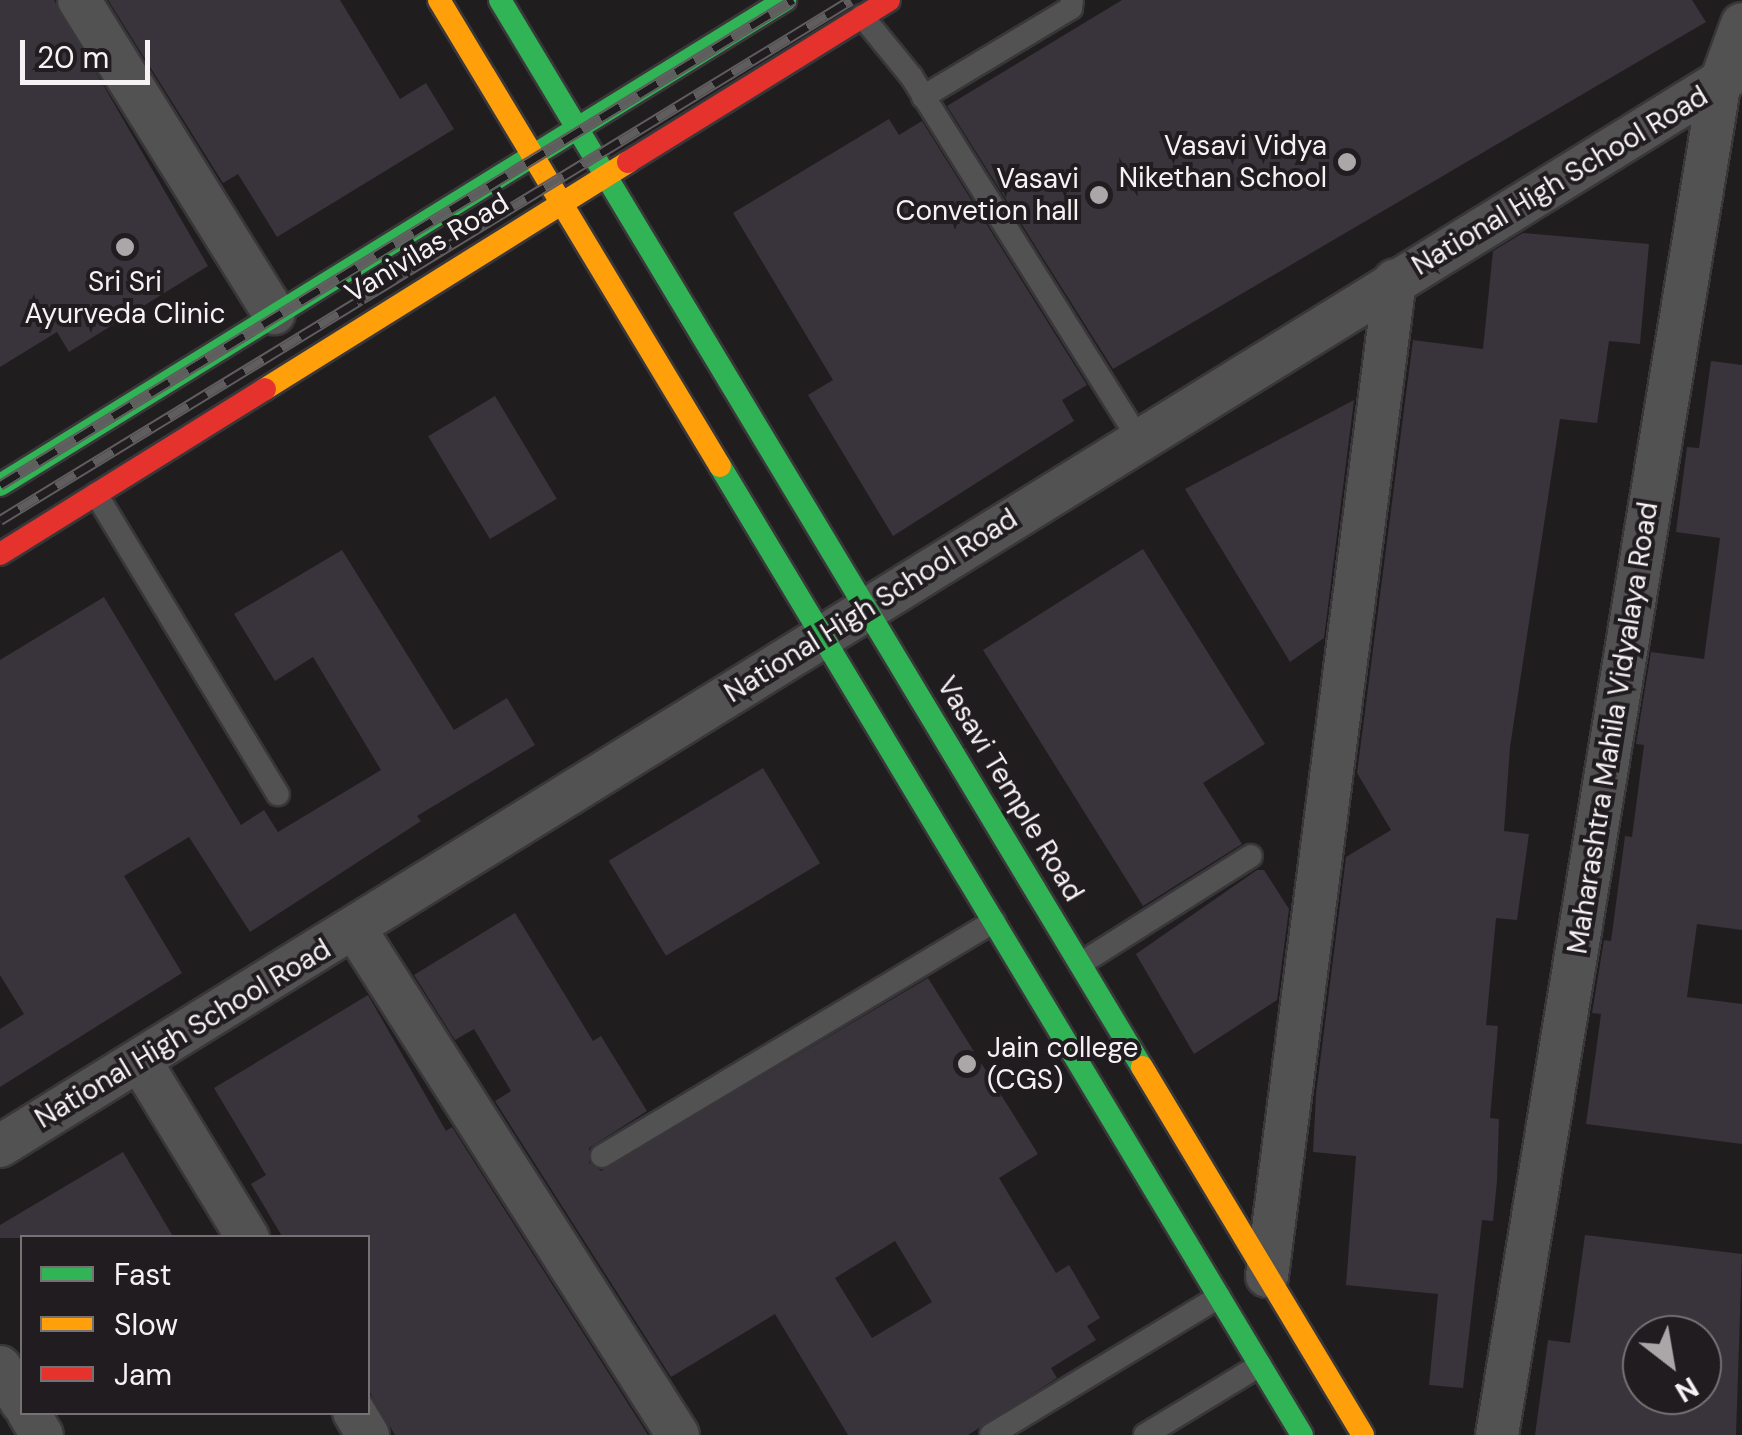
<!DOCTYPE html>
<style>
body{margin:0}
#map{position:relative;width:1742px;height:1435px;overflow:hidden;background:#201d1f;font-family:"DM Sans",sans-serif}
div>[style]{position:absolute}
.building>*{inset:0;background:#39333b;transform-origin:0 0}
.roads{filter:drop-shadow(2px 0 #393739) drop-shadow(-2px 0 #393739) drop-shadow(0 2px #393739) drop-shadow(0 -2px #393739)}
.lane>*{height:22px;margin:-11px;padding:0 11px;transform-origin:11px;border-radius:11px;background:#535252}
.street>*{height:42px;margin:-21px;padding:0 21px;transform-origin:21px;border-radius:21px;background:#535252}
.fast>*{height:22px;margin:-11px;padding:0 11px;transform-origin:11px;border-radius:11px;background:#30b455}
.slow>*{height:22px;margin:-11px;padding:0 11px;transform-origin:11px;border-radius:11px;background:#ff9f0a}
.jam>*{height:22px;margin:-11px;padding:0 11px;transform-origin:11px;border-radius:11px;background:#e5322d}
.rail>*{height:11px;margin-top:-5.5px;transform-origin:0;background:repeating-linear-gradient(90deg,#211c1f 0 22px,#5f5d5e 0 44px);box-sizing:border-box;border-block:2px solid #5f5d5e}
.dots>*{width:28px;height:28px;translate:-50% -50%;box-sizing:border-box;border:5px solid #211c1f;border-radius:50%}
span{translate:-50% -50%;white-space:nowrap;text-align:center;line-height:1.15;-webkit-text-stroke:8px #211c1f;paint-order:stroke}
.poi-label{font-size:28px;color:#f6f2f4}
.right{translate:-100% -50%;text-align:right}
.left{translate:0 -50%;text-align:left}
.street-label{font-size:28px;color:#f6f2f4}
.legend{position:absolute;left:20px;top:1235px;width:350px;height:180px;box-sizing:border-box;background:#211c1f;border:2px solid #767274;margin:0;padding:12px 18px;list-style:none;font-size:30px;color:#f6f2f4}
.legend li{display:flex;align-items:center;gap:20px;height:50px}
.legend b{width:50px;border:2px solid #767274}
.north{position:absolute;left:1622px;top:1315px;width:100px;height:100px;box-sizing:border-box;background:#211c1f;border:2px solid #767274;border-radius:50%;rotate:149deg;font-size:28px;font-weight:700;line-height:40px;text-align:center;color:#f6f2f4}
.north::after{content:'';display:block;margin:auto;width:35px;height:45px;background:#aba7a9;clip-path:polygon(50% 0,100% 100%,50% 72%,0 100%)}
.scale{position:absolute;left:20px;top:40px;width:130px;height:45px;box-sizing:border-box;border:5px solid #f6f2f4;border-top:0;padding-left:12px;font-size:30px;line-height:35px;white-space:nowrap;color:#f6f2f4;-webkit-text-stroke:8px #211c1f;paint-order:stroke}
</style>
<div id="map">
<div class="building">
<div style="clip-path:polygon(0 0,54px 0,208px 266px,69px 352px,57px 332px,0 367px)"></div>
<div style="clip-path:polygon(108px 0,340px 0,400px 99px,426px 83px,454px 129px,277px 237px,238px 174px,223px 183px)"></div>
<div style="clip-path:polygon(1122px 0,1692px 0,1706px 22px,1113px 369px,947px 106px)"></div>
<div style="clip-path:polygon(889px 119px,899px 135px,922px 121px,1087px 385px,1062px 400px,1074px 421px,893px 536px,808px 395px,833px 380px,733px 213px)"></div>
<div style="clip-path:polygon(1523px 233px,1649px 244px,1640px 344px,1609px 341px,1597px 423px,1560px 419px,1510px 747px,1504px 831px,1529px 834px,1517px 920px,1496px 918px,1486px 1025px,1498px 1026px,1490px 1118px,1499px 1119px,1497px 1181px,1493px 1221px,1482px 1220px,1463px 1388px,1429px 1385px,1438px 1294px,1346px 1285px,1356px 1156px,1313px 1152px,1316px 1094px,1346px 857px,1391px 830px,1357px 773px,1413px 340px,1483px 349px,1493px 251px)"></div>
<div style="clip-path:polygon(1711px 361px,1742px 365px,1742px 930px,1697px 924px,1687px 997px,1742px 1004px,1742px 1144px,1586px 1124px,1601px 1014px,1592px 1013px,1604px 940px,1611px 941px,1625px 836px,1632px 837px,1644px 745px,1636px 744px,1651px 652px,1704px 659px,1720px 538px,1676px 532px,1687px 447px,1699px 448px)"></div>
<div style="left:495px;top:396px;width:120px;height:78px;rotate:59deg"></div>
<div style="clip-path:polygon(1354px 400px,1324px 638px,1290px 662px,1185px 489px)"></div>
<div style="clip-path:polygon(1143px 549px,1265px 744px,1203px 783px,1242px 844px,1143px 906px,983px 650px)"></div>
<div style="clip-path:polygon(342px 550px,454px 730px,507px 698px,535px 745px,417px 816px,421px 821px,250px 932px,189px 837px,124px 876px,182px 973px,0 1087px,0 1029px,24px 1014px,0 975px,0 660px,104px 597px,241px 825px,264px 810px,278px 832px,381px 770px,313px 657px,275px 681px,234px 614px)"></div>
<div style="left:763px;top:768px;width:111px;height:180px;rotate:59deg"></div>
<div style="clip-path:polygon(1257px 870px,1264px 870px,1289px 909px,1277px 1000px,1194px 1054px,1136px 954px)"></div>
<div style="clip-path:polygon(evenodd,515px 913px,593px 1041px,601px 1036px,647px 1111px,589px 1148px,589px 1163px,601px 1171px,928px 978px,1038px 1154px,999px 1178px,1056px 1273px,1069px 1265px,1100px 1318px,1087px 1326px,1096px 1340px,1051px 1368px,1057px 1378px,968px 1435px,848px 1435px,775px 1314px,671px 1377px,495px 1101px,511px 1091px,474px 1029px,455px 1040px,414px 975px,515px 913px,895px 1241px,932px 1302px,872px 1338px,835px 1278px,895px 1241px)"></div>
<div style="clip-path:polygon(368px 995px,446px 1131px,452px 1127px,648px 1435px,395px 1435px,368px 1389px,368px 1238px,283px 1238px,251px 1184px,266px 1175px,214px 1088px)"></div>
<div style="clip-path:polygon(123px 1152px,174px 1238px,0 1238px,0 1225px)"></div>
<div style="clip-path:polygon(evenodd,1585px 1235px,1742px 1254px,1736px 1435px,1535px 1435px,1548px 1340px,1570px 1343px,1585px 1235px,1642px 1335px,1702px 1335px,1702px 1395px,1642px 1395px,1642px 1335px)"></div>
</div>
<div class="roads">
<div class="lane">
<div style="left:862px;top:16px;width:77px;rotate:50.8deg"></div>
<div style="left:911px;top:76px;width:429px;rotate:57.9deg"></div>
<div style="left:923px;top:97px;width:173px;rotate:-31deg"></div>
<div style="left:1071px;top:8px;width:8px;rotate:-83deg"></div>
<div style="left:96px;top:494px;width:351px;rotate:58.8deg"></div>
<div style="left:1080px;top:964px;width:202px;rotate:-32.3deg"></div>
<div style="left:602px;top:1156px;width:457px;rotate:-30.9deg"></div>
<div style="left:991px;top:1435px;width:267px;rotate:-31.2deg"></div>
<div style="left:1145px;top:1435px;width:135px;rotate:-31.3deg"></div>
</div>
<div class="street">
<div style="left:79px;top:0;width:369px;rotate:58.1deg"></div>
<div style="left:355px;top:929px;width:600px;rotate:57.45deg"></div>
<div style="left:140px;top:1061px;width:207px;rotate:58.6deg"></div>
<div style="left:0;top:1146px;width:2049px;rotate:-31.75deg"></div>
<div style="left:1267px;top:1276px;width:1004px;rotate:-82.68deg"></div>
<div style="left:0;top:1367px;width:42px;rotate:58.6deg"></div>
<div style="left:28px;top:1412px;width:27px;rotate:59deg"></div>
<div style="left:354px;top:1412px;width:27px;rotate:59deg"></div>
<div style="left:1497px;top:1435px;width:1366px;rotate:-80.65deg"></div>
<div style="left:1719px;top:87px;width:67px;rotate:-69.9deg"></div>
</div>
<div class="fast">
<div style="left:500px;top:0;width:1245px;rotate:58.97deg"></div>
<div style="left:720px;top:466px;width:1130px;rotate:59.01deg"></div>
<div style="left:0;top:485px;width:923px;rotate:-31.71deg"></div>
</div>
<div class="slow">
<div style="left:439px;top:0;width:544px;rotate:58.91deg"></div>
<div style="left:265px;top:389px;width:428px;rotate:-32deg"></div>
<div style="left:1142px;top:1067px;width:429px;rotate:59deg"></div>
</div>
<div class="jam">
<div style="left:628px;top:162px;width:307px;rotate:-31.8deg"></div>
<div style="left:0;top:554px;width:312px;rotate:-31.9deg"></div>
</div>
</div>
<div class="rail">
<div style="left:0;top:485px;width:930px;rotate:-31.45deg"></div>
<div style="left:0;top:520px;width:997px;rotate:-31.43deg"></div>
</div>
<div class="dots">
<div style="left:1347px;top:162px;background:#aba7a9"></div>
<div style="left:1099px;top:195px;background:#aba7a9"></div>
<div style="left:125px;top:247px;background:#aba7a9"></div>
<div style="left:967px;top:1064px;background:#aba7a9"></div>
</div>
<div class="poi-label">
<span class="right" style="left:1327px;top:162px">Vasavi Vidya<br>Nikethan School</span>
<span class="right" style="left:1079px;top:195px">Vasavi<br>Convetion hall</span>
<span style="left:125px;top:298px">Sri Sri<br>Ayurveda Clinic</span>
<span class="left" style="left:987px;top:1064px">Jain college<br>(CGS)</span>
</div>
<div class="street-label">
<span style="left:1560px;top:181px;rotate:-31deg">National High School Road</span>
<span style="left:427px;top:248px;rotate:-31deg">Vanivilas Road</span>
<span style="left:871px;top:606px;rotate:-32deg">National High School Road</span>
<span style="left:1613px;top:728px;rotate:-81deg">Maharashtra Mahila Vidyalaya Road</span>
<span style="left:1010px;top:789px;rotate:59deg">Vasavi Temple Road</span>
<span style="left:183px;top:1034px;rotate:-31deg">National High School Road</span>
</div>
<ul class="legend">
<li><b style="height:12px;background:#30b455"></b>Fast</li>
<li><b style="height:12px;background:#ff9f0a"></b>Slow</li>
<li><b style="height:12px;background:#e5322d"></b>Jam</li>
</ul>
<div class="north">N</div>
<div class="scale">20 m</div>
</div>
